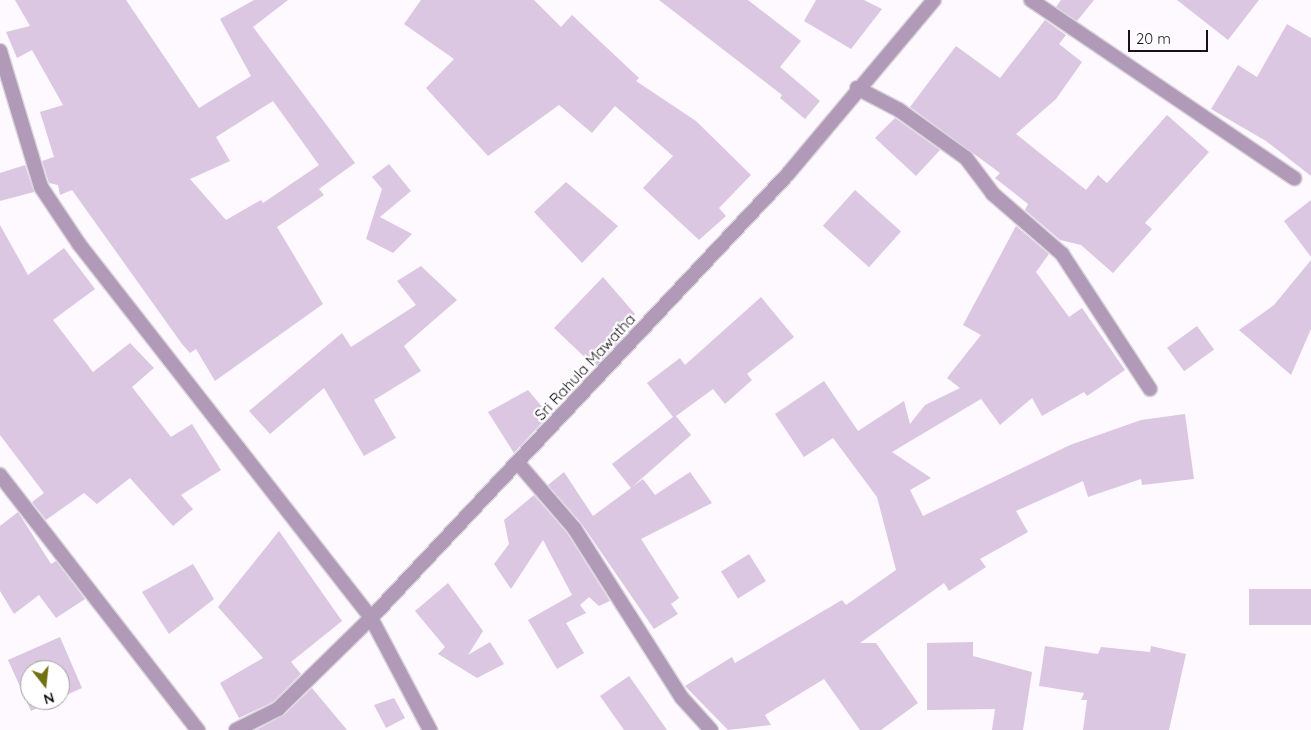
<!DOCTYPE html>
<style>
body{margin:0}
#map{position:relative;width:1311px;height:730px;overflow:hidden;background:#fdf9fe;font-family:Quicksand,sans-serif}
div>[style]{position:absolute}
.building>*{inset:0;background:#dbc7e2;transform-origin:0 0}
.roads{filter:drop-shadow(1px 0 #d8d4da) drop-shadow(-1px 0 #d8d4da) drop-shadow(0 1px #d8d4da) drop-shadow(0 -1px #d8d4da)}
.minor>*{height:14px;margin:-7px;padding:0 7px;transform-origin:7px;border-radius:7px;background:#b19ab8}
span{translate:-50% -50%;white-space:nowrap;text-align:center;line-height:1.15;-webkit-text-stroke:4.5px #fff;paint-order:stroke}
.street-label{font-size:15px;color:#18111a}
.north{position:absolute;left:20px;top:660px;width:50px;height:50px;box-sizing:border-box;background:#fff;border:1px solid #a3a0a3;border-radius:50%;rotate:164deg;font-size:14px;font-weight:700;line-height:20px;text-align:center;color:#18111a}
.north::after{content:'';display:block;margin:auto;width:18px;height:22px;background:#727012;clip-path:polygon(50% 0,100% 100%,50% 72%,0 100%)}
.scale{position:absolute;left:1128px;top:30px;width:80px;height:22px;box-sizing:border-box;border:2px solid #18111a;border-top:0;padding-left:6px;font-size:15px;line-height:18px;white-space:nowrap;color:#18111a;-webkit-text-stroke:4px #fff;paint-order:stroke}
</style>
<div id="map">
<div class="building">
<div style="clip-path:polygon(evenodd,15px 0,126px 0,199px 108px,251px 76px,220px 19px,254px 0,288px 0,253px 27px,355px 163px,319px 189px,324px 195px,277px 227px,323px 304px,215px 381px,196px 349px,190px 353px,182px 344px,72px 190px,60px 195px,58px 185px,49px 183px,42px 161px,54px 157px,40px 112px,63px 105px,32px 50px,17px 58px,6px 32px,30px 26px,15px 0,273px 101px,319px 165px,263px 203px,261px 200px,226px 220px,190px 179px,230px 161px,216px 137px,273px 101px)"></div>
<div style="clip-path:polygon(421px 0,534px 0,561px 27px,572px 15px,639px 78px,636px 81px,696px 121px,751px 175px,719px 208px,726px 216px,699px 240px,643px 188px,673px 156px,615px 106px,592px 133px,559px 105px,488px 156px,426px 88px,454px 59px,404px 24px)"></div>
<div style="clip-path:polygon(659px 0,748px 0,801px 41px,780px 67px,820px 101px,805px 119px,780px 98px,782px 95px)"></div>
<div style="clip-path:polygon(816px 0,864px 0,882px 9px,851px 49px,804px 21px)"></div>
<div style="clip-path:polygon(1061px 0,1094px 0,1077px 21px,1056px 7px)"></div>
<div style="clip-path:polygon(1177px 0,1259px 0,1228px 40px)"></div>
<div style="clip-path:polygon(1045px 20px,1066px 35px,1059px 44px,1082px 62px,1056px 99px,1016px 134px,1086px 190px,1098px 175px,1107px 183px,1167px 115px,1209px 152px,1145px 223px,1152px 229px,1113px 273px,1081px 245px,1060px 240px,1025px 210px,1028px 204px,995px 178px,1000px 173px,910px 107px,956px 46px,1000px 78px)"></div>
<div style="clip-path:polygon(1287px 24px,1311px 38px,1311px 176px,1266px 141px,1211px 109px,1238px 65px,1257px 77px)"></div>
<div style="clip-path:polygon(895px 118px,940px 150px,916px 176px,875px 138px)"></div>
<div style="clip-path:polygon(389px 164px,411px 191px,380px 217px,412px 234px,393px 253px,366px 239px,382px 189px,372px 177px)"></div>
<div style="clip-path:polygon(25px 165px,34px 192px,0 201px,0 173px)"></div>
<div style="clip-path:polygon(566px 182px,618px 226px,582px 263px,534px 212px)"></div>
<div style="left:855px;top:190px;width:62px;height:48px;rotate:42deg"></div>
<div style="clip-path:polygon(1311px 200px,1311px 257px,1284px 221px)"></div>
<div style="clip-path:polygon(0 225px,28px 275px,64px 248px,95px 289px,53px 320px,93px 372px,130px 343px,154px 368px,132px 387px,171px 437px,192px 424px,221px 470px,181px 495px,193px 509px,173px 526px,130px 478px,97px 504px,84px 493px,46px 520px,32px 502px,44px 493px,0 435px)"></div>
<div style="clip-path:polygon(1016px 226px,1049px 254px,1036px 272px,1069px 317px,1082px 308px,1125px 370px,1087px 396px,1084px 392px,1042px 416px,1032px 398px,1000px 425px,981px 399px,892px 452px,931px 478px,910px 490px,923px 516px,1070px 445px,1141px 420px,1185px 414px,1194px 479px,1142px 485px,1141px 479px,1088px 497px,1083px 481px,1016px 511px,1028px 532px,980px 559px,986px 567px,949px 591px,944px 583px,860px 643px,876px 643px,918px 703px,881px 730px,860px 730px,824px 679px,765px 715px,771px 725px,728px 730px,685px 686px,732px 657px,735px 663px,842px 600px,846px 605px,896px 570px,877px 497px,833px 438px,804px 457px,775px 414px,824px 381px,858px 431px,904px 401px,910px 424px,925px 405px,960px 388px,947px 378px,981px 335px,963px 325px)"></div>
<div style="clip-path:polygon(1311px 260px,1311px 329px,1291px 375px,1239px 330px,1274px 305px)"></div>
<div style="clip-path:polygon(421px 266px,457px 300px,404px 346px,421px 371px,374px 400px,396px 438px,364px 456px,324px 388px,270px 434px,249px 411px,342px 333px,351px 347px,416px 305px,397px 281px)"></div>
<div style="clip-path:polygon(603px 277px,635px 314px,614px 333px,620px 340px,595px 367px,554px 328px)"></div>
<div style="clip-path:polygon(761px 297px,794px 337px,747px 374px,752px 380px,725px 404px,713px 389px,676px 416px,691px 435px,632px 487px,643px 479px,655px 495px,690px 472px,712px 503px,641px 539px,679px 598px,671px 604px,678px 614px,654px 629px,581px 523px,548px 485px,564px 472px,593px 516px,631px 488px,612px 464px,673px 417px,647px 383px,680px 358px,685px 365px)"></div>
<div style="left:1197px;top:326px;width:29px;height:37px;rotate:54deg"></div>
<div style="clip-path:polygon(528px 390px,549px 415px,514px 453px,488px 412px)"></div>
<div style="clip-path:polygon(534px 495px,567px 533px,610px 601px,599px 606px,589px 597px,580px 605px,586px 613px,566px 623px,584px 653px,557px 669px,528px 620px,572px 595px,543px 540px,511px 589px,494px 564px,509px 544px,504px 520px)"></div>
<div style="clip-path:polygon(18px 512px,51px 564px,56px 561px,85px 599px,56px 618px,39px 595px,14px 614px,0 591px,0 526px)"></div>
<div style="clip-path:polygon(279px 531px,342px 621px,291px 662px,301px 674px,273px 702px,239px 718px,220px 683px,263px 658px,218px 607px)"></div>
<div style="left:749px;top:554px;width:32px;height:33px;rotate:58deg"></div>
<div style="clip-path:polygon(193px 564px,214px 599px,169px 634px,142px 592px)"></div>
<div style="clip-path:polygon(448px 583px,483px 631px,468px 655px,490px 642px,504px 664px,477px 678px,438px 654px,445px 647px,415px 611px)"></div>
<div style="left:1311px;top:589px;width:36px;height:62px;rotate:90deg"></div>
<div style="clip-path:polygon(60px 637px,82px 688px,60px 698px,60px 670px,30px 670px,30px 700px,55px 700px,31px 711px,8px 660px)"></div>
<div style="clip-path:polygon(973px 642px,973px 656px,1032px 672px,1023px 730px,992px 730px,995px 709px,927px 710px,927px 643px)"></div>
<div style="clip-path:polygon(1045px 646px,1098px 654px,1101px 647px,1150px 652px,1151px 646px,1186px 654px,1169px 730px,1083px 730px,1087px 700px,1081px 700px,1084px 693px,1039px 686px)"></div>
<div style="clip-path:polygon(629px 676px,667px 730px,624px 730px,600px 696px)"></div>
<div style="clip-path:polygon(312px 688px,347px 730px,256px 730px,284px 715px)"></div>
<div style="clip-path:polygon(394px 698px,405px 718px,386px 728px,374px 705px)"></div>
</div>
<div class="roads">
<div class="minor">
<div style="left:1031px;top:0;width:318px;rotate:34.1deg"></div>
<div style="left:0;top:51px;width:142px;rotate:73.2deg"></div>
<div style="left:41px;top:187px;width:69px;rotate:56.3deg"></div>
<div style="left:79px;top:244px;width:474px;rotate:52deg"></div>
<div style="left:371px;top:618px;width:127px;rotate:62.2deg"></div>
<div style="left:857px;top:88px;width:47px;rotate:27.6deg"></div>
<div style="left:899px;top:110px;width:82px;rotate:35.6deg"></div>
<div style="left:966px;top:158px;width:45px;rotate:53.1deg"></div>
<div style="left:993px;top:194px;width:91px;rotate:41deg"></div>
<div style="left:1062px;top:254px;width:161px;rotate:56.9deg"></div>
<div style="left:518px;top:463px;width:86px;rotate:49.3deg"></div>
<div style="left:574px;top:528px;width:201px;rotate:57.6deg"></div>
<div style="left:682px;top:698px;width:43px;rotate:47.8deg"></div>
<div style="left:0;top:475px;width:323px;rotate:52.2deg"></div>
<div style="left:236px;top:730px;width:47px;rotate:-26.6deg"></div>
<div style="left:278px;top:709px;width:130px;rotate:-44.4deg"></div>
<div style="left:371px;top:618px;width:609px;rotate:-46.8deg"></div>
<div style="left:788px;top:174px;width:227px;rotate:-50deg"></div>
</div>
</div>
<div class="street-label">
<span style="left:585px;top:367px;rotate:-47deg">Sri Rahula Mawatha</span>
</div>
<div class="north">N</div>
<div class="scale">20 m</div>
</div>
